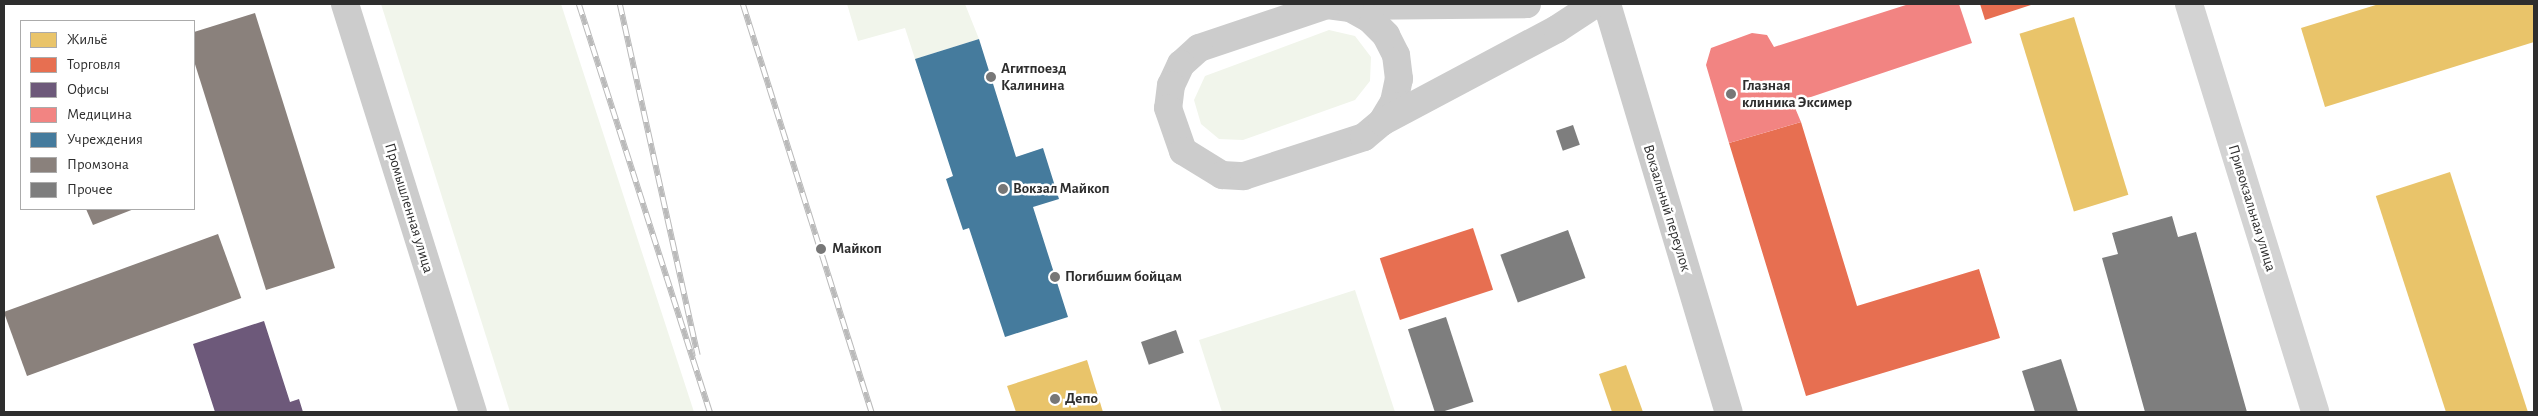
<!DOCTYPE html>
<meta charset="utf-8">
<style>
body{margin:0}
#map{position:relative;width:2538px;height:416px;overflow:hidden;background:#fff;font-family:"Alegreya Sans",sans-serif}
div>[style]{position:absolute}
.green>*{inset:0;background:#f1f5eb}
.homes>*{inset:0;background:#e9c46a;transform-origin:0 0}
.shops>*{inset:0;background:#e76f51;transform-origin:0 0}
.offices>*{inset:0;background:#6d597a}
.health>*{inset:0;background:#f28482}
.public>*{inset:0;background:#457b9d}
.industry>*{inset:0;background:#8a817c;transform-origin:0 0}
.building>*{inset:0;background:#7e7e7e;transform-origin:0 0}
.street>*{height:28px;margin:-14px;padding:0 14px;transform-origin:14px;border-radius:14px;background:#d3d3d3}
.secondary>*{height:28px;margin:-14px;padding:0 14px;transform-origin:14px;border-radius:14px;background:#ccc}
.rail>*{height:5.5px;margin-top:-2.75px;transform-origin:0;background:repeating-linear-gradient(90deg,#fff 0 11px,#bababa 0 22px);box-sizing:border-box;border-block:1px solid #bababa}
.dots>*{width:14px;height:14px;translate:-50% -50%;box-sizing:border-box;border:2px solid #fff;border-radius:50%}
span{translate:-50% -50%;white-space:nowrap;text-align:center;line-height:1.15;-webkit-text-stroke:5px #fff;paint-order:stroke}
.poi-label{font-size:15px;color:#2e2e2e;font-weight:700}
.left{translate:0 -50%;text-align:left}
.street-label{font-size:15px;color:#2e2e2e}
.frame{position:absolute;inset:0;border:5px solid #2e2e2e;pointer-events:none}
.legend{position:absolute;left:20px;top:20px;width:175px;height:190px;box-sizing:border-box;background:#fff;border:1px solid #ababab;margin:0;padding:6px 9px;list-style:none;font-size:15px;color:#2e2e2e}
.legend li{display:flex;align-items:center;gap:10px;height:25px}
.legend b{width:25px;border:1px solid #ababab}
</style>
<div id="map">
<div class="green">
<div style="clip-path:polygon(381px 4px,561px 4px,694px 412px,510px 412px)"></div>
<div style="clip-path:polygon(847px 4px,965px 4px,979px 39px,915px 59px,905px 28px,858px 41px)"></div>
<div style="clip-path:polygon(1329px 30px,1355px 36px,1371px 57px,1370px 81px,1355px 100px,1243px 140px,1219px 139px,1201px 124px,1194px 100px,1205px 76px)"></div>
<div style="clip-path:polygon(1355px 290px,1395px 412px,1222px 412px,1199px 340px)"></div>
</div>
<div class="homes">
<div style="clip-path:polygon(2379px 4px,2534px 4px,2534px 42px,2325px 107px,2301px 28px)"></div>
<div style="left:2074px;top:17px;width:186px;height:57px;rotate:73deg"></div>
<div style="left:2450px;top:172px;width:252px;height:78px;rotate:72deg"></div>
<div style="clip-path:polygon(1087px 360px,1103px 412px,1016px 412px,1007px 386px)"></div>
<div style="clip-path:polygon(1626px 365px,1643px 412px,1612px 412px,1599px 374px)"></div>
</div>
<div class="shops">
<div style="clip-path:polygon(1980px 4px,2034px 4px,1985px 20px)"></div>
<div style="clip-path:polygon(1801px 122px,1857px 306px,1979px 269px,2000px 338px,1806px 396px,1729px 143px)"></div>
<div style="left:1473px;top:228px;width:65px;height:98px;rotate:72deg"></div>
</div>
<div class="offices">
<div style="clip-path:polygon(264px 321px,290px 402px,299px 399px,303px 412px,215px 412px,193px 344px)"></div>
</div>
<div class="health">
<div style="clip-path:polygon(1909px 4px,1959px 4px,1972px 43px,1793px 103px,1801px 122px,1729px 143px,1706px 65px,1711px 48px,1752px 33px,1767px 35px,1774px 47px)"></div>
</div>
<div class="public">
<div style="clip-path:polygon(979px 39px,1016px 157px,1043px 148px,1059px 199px,1033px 207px,1068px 317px,1005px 337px,969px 228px,963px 230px,946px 179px,953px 176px,915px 59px)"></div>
</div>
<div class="industry">
<div style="clip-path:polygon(255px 13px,335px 268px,266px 290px,194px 61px,194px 32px)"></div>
<div style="clip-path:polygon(86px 209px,134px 209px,93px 225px)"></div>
<div style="left:218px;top:234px;width:68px;height:228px;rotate:70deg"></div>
</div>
<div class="building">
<div style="left:1573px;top:125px;width:21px;height:18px;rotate:71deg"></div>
<div style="clip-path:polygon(2172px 216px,2178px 237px,2196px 232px,2247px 412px,2145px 412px,2102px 258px,2118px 254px,2112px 233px)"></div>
<div style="left:1568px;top:230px;width:51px;height:72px;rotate:70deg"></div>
<div style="left:1446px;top:317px;width:89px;height:40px;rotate:72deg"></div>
<div style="left:1176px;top:330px;width:24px;height:37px;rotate:71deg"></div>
<div style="clip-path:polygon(2061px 359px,2078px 412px,2035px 412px,2022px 371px)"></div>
</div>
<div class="street">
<div style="left:2189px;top:4px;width:427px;rotate:72.8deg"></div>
</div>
<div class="secondary">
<div style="left:345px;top:4px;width:428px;rotate:72.6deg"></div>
<div style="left:1607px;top:4px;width:426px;rotate:73.4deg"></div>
<div style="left:1347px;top:6px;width:180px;rotate:-0.6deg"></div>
<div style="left:1382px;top:122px;width:23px;rotate:-59deg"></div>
<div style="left:1394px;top:102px;width:24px;rotate:-78deg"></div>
<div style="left:1399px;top:79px;width:24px;rotate:-97deg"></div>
<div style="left:1396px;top:55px;width:22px;rotate:-117deg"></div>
<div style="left:1386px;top:35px;width:23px;rotate:-135deg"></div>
<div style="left:1370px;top:19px;width:23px;rotate:-151deg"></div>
<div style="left:1350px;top:8px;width:23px;rotate:-173deg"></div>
<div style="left:1327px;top:5px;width:135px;rotate:161.4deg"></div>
<div style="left:1199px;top:48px;width:24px;rotate:138deg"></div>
<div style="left:1181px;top:64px;width:23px;rotate:115deg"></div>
<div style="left:1171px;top:85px;width:23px;rotate:97deg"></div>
<div style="left:1168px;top:108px;width:46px;rotate:70.8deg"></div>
<div style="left:1183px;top:151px;width:46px;rotate:31.6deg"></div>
<div style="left:1222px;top:175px;width:22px;rotate:3deg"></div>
<div style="left:1244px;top:176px;width:126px;rotate:-18deg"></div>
<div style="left:1364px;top:137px;width:23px;rotate:-40deg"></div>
<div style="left:1382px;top:122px;width:198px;rotate:-28deg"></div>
<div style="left:1557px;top:29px;width:45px;rotate:-33.3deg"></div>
</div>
<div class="rail">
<div style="left:579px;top:4px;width:429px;rotate:72.2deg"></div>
<div style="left:620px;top:4px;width:360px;rotate:77.5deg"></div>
<div style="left:743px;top:4px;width:428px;rotate:72.5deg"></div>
</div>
<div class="dots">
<div style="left:991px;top:77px;background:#777"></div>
<div style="left:1731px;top:94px;background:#777"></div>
<div style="left:1003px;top:189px;background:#777"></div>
<div style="left:821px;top:249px;background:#777"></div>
<div style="left:1055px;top:277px;background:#777"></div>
<div style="left:1055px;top:399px;background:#777"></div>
</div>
<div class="poi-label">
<span class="left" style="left:1001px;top:77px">Агитпоезд<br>Калинина</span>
<span class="left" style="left:1742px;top:94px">Глазная<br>клиника Эксимер</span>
<span class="left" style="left:1013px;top:189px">Вокзал Майкоп</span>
<span class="left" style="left:832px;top:249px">Майкоп</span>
<span class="left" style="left:1065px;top:277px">Погибшим бойцам</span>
<span class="left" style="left:1065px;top:399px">Депо</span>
</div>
<div class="street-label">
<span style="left:409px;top:208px;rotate:73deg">Промышленная улица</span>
<span style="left:1667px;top:208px;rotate:73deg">Вокзальный переулок</span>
<span style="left:2252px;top:208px;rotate:73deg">Привокзальная улица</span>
</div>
<div class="frame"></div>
<ul class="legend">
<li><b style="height:14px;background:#e9c46a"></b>Жильё</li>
<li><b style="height:14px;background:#e76f51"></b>Торговля</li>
<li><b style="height:14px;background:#6d597a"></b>Офисы</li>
<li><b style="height:14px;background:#f28482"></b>Медицина</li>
<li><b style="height:14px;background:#457b9d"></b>Учреждения</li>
<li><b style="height:14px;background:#8a817c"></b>Промзона</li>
<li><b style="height:14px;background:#7e7e7e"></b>Прочее</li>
</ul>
</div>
